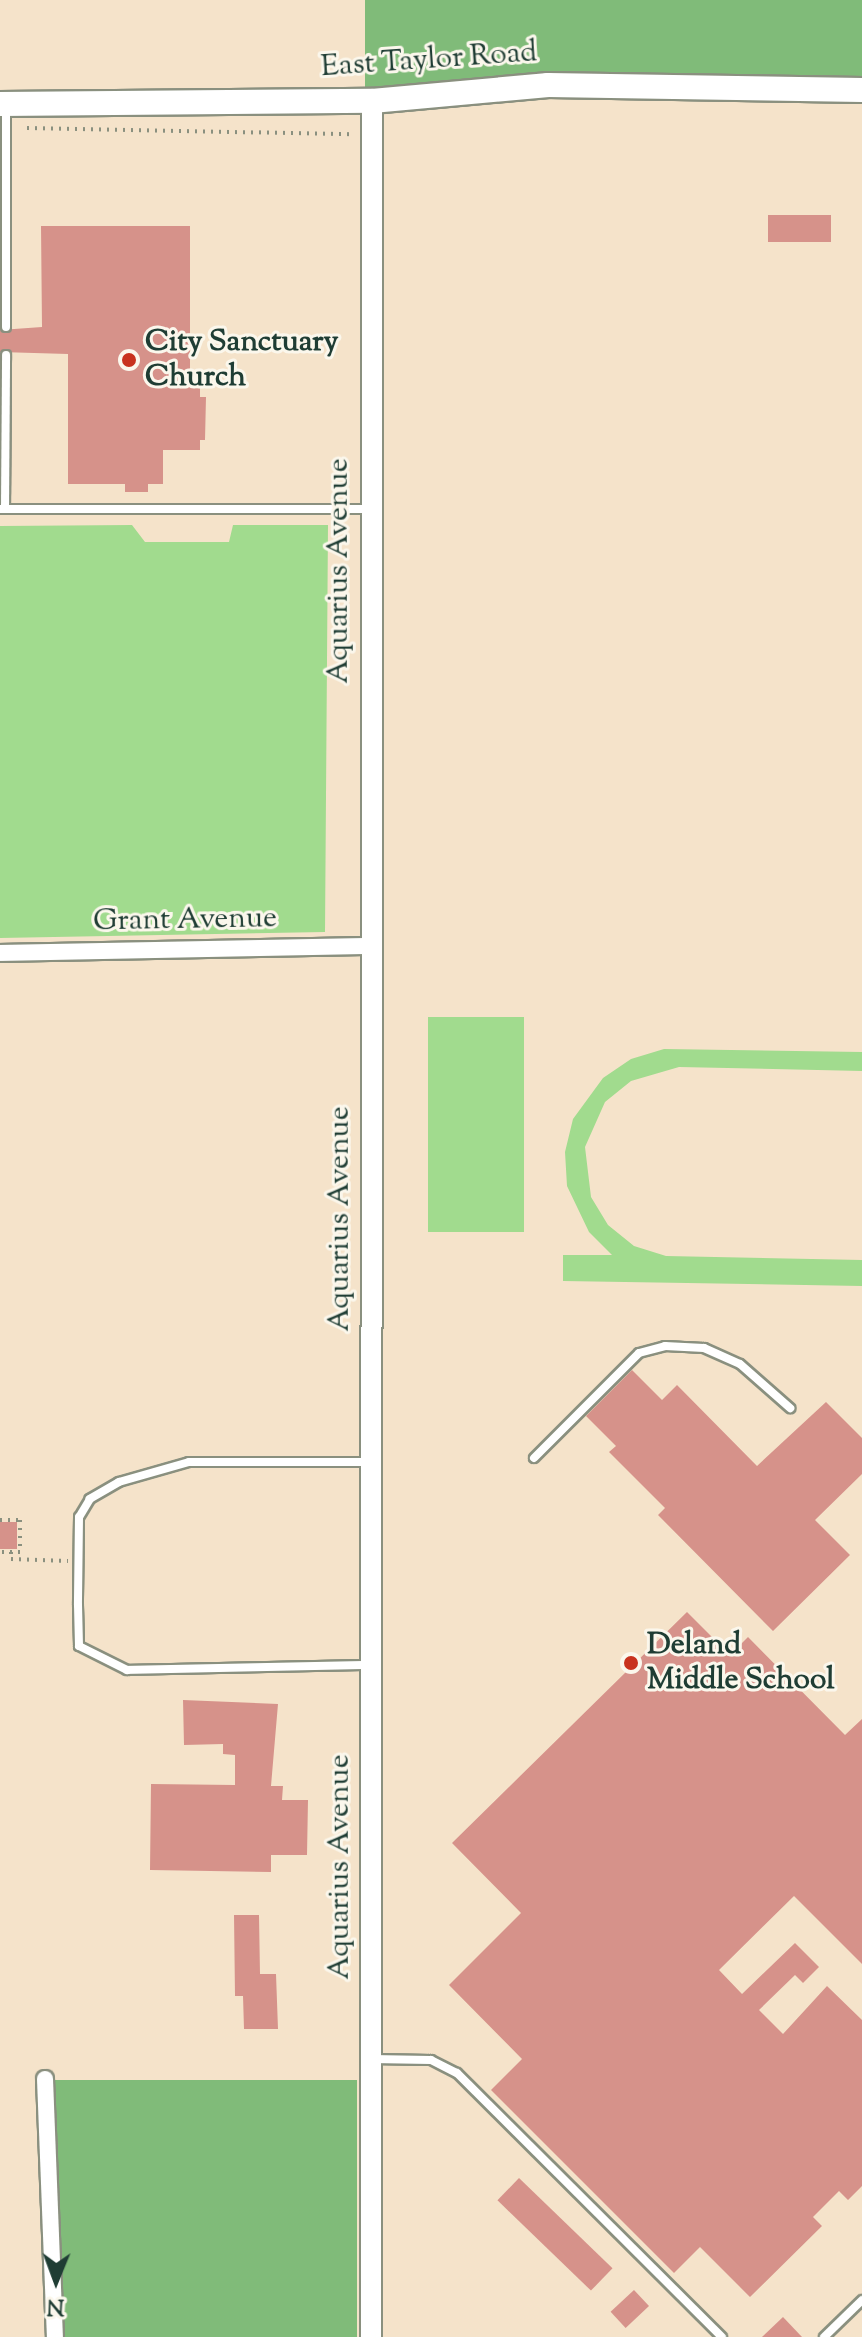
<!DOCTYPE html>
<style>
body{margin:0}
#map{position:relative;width:862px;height:2337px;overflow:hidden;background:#f5e3ca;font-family:"Sorts Mill Goudy",serif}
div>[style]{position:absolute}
.green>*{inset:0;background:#a1db8e;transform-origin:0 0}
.forest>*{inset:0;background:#80bb79;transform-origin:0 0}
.building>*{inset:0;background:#d6928a;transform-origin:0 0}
.path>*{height:4px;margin-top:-2px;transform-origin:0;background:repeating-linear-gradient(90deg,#8a907f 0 2px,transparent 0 8px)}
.roads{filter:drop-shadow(2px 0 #8a907f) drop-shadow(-2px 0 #8a907f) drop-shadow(0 2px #8a907f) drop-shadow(0 -2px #8a907f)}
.service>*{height:8px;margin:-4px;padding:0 4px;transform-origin:4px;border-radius:4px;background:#fff}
.minor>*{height:16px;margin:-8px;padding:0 8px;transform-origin:8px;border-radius:8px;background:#fff}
.tertiary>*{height:20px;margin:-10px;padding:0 10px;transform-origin:10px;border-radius:10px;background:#fff}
.secondary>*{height:24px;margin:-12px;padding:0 12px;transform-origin:12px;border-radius:12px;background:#fff}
.dots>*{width:22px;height:22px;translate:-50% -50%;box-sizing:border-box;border:4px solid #fbf7ec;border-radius:50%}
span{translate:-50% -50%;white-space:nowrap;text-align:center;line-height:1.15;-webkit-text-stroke:6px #fbf7ec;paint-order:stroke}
.street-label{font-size:30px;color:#1f3d34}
.poi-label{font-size:30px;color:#1f3d34;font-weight:700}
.left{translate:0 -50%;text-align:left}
.north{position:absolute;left:16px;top:2241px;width:80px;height:80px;-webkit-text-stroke:6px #fbf7ec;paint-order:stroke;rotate:181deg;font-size:22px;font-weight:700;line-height:32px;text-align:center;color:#1f3d34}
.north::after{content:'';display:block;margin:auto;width:28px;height:36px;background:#1f3d34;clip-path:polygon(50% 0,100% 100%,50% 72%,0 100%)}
</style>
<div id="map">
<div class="green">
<div style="clip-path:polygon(132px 525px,145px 542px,229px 542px,233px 525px,328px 525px,325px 932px,0 938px,0 526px)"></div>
<div style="left:428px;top:1017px;width:96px;height:215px"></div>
<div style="clip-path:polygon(664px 1049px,862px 1052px,862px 1071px,679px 1067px,631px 1081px,605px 1102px,585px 1147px,591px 1197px,608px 1225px,634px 1246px,666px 1256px,862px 1260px,862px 1286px,563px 1281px,563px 1255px,612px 1255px,589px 1232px,567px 1186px,565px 1152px,573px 1119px,603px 1078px,631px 1059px)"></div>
</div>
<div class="forest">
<div style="clip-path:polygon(365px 0,862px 0,862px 79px,547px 74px,365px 89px)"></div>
<div style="left:55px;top:2080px;width:302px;height:257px"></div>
</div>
<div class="building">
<div style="left:768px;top:215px;width:63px;height:27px"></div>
<div style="clip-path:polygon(41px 226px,190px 226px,190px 387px,200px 387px,200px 397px,206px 397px,205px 440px,200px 440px,200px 450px,163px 450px,163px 484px,148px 484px,148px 492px,125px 492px,125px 484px,68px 484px,68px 354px,0 352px,0 330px,42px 327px)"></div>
<div style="clip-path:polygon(632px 1370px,662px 1400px,677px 1385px,757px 1466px,826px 1402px,862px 1438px,862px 1474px,815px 1520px,850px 1555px,773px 1631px,658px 1515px,665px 1508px,609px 1452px,616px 1446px,586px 1416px)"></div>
<div style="left:0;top:1522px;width:17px;height:27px"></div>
<div style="clip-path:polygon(687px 1612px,730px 1655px,748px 1637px,845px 1735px,862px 1719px,862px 1964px,794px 1896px,719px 1970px,742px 1994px,795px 1943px,819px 1967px,803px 1983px,795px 1975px,759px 2010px,783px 2034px,827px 1986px,862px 2020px,862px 2186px,848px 2200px,839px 2191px,813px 2217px,822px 2226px,750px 2297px,700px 2247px,674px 2273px,491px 2090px,522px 2059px,449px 1985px,521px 1913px,452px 1843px)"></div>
<div style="clip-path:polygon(183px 1700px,278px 1704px,271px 1786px,283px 1786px,282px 1800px,308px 1800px,307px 1855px,271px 1855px,271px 1872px,150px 1870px,151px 1784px,235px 1785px,235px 1755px,223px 1754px,223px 1744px,184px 1745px)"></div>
<div style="clip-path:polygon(234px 1915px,259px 1915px,260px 1974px,276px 1974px,278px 2029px,244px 2029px,243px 1996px,235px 1996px)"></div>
<div style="left:519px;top:2178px;width:130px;height:31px;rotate:44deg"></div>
<div style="left:634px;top:2290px;width:22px;height:32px;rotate:47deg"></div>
<div style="clip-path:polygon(783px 2317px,802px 2337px,762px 2337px)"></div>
</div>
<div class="path">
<div style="left:27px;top:128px;width:326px;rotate:1.1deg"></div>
<div style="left:0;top:1520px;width:20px"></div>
<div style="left:20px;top:1520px;width:32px;rotate:90deg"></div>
<div style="left:20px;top:1552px;width:20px;rotate:180deg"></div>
<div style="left:11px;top:1552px;width:7px;rotate:90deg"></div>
<div style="left:11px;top:1559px;width:57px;rotate:2deg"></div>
</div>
<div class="roads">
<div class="service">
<div style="left:6px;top:327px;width:222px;rotate:-90deg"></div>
<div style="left:0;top:509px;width:370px"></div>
<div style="left:5px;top:509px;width:154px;rotate:-89.6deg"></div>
<div style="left:534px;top:1458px;width:148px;rotate:-45deg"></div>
<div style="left:639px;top:1353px;width:27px;rotate:-15deg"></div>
<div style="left:665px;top:1346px;width:39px;rotate:3deg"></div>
<div style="left:704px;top:1348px;width:39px;rotate:24deg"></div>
<div style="left:740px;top:1364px;width:67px;rotate:41.3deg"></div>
<div style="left:370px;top:1462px;width:181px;rotate:180deg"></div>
<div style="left:189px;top:1462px;width:73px;rotate:164.1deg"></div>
<div style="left:119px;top:1482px;width:34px;rotate:150deg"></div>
<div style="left:90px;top:1499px;width:21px;rotate:121deg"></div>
<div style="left:79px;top:1517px;width:88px;rotate:90.7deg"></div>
<div style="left:78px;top:1605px;width:41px;rotate:88.6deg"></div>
<div style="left:79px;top:1646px;width:54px;rotate:26.6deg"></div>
<div style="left:127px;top:1670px;width:244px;rotate:-1.2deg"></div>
<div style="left:371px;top:2059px;width:60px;rotate:1deg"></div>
<div style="left:431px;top:2060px;width:29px;rotate:27deg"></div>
<div style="left:457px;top:2073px;width:374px;rotate:44.9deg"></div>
<div style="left:824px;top:2337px;width:53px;rotate:-44.2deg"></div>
</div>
<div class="minor">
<div style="left:0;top:953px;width:370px;rotate:-1.1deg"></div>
<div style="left:45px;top:2079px;width:258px;rotate:87.8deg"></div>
</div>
<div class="tertiary">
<div style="left:371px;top:2337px;width:2236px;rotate:-89.97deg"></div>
</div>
<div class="secondary">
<div style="left:0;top:104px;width:372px;rotate:-0.5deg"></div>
<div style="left:372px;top:101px;width:177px;rotate:-5.2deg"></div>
<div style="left:548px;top:85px;width:314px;rotate:0.9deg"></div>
</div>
</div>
<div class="dots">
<div style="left:129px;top:360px;background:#c8321e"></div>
<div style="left:631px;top:1663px;background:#c8321e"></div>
</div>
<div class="street-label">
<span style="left:429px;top:61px;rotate:-4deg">East Taylor Road</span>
<span style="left:340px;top:571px;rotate:-90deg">Aquarius Avenue</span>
<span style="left:185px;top:921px;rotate:-1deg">Grant Avenue</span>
<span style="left:341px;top:1219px;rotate:-90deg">Aquarius Avenue</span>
<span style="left:341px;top:1867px;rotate:-90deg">Aquarius Avenue</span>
</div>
<div class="poi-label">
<span class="left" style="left:145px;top:360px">City Sanctuary<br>Church</span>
<span class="left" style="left:647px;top:1663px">Deland<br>Middle School</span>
</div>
<div class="north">N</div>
</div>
